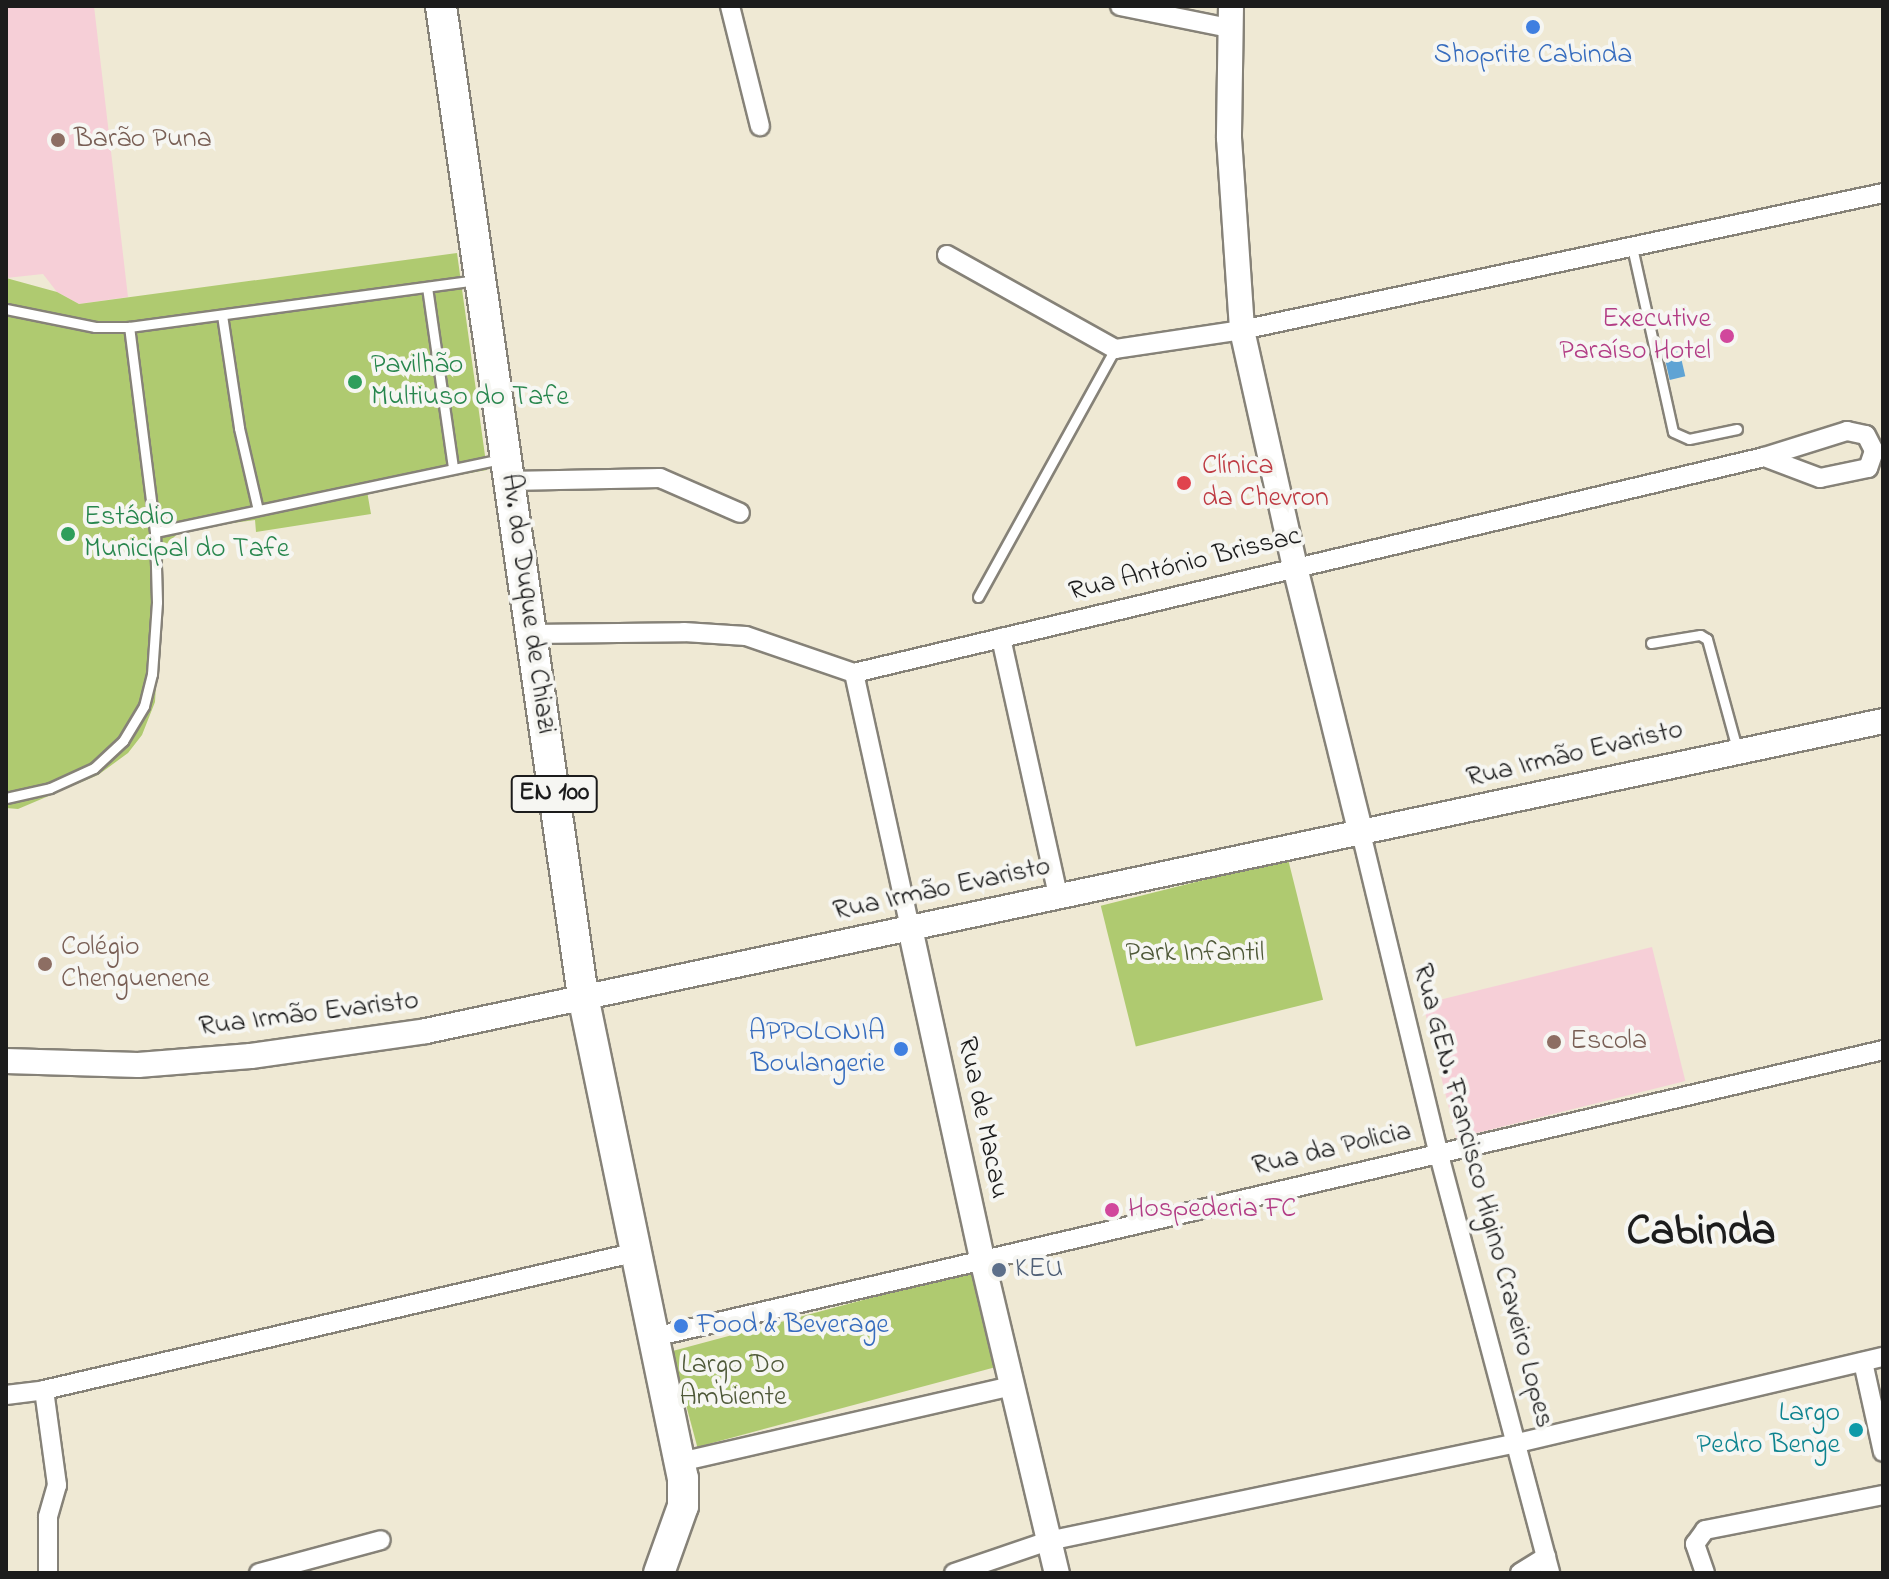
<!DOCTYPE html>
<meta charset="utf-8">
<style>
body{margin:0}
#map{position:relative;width:1889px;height:1579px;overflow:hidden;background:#efe9d4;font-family:"Indie Flower",sans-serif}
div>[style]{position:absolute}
.built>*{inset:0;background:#f6cfd7;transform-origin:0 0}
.green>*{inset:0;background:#afca70;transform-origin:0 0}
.water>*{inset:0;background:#5fa3d4;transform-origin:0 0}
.roads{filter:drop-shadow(2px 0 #868278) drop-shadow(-2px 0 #868278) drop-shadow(0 2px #868278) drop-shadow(0 -2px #868278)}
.service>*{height:9px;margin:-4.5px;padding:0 4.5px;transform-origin:4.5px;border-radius:4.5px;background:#fff}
.minor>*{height:18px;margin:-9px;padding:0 9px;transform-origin:9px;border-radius:9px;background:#fff}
.tertiary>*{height:24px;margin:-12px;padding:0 12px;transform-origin:12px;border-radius:12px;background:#fff}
.primary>*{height:30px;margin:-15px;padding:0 15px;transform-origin:15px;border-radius:15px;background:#fff}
.dots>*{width:22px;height:22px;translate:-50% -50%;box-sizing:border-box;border:4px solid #f6f6f2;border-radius:50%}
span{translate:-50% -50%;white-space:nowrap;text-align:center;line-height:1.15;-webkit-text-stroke:8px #f6f6f2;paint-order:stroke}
.shield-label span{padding:2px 6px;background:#f6f6f2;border:2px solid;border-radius:6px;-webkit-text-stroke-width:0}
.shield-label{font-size:26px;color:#1c1c1c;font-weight:700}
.shop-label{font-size:28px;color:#366cbe}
.right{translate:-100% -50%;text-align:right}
.left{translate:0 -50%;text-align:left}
.education-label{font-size:28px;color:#785e54}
.hotel-label{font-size:28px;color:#b23c85}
.leisure-label{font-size:28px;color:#27864d}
.health-label{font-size:28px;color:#be3a42}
.street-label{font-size:28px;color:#1c1c1c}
.park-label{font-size:28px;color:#4f5939}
.service-label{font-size:28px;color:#4e5e75}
.culture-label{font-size:28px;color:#0d838f}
.town-label{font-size:44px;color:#1c1c1c;font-weight:700}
.frame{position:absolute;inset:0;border:8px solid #1c1c1c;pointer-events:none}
</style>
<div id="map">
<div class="built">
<div style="clip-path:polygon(6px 6px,94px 6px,128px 297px,79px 304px,57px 292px,43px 274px,6px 278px)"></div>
<div style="left:1652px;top:947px;width:138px;height:236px;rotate:76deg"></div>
</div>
<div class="green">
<div style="clip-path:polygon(457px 253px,487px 470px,367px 491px,371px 514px,256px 532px,255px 520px,182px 530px,164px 546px,155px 702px,142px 735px,128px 753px,98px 775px,18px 809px,6px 808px,6px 278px,57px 292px,79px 304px)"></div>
<div style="left:1288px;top:859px;width:145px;height:193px;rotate:76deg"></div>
<div style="left:975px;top:1270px;width:99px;height:314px;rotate:75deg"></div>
</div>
<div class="water">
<div style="left:1679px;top:349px;width:28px;height:16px;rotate:77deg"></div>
</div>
<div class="roads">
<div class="service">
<div style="left:1632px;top:247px;width:189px;rotate:77.5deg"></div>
<div style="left:1673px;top:432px;width:17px;rotate:24deg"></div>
<div style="left:1689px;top:439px;width:49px;rotate:-11.8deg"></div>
<div style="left:427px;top:287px;width:183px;rotate:81.8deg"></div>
<div style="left:6px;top:309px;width:91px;rotate:11.4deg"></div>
<div style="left:95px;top:327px;width:34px"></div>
<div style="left:129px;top:327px;width:351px;rotate:-7.7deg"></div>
<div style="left:222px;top:315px;width:114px;rotate:81.4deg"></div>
<div style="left:239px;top:428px;width:84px;rotate:77deg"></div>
<div style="left:155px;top:532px;width:353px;rotate:-11.9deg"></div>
<div style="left:978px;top:597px;width:283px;rotate:-61.1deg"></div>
<div style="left:1651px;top:643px;width:50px;rotate:-9.3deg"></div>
<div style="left:1700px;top:635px;width:8px;rotate:30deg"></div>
<div style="left:1707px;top:639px;width:114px;rotate:74.7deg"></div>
<div style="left:6px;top:798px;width:45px;rotate:-12.8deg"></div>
<div style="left:50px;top:788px;width:48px;rotate:-24.4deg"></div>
<div style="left:94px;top:768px;width:40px;rotate:-43deg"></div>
<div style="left:123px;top:741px;width:41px;rotate:-59deg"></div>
<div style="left:144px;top:706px;width:33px;rotate:-76deg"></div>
<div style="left:152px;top:674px;width:72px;rotate:-86deg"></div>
<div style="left:157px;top:602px;width:70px;rotate:-91.6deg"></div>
<div style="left:155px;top:532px;width:207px;rotate:-97.2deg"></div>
</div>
<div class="minor">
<div style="left:730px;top:6px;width:124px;rotate:76deg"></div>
<div style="left:1120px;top:6px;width:111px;rotate:11.4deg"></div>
<div style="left:947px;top:255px;width:193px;rotate:29.2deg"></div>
<div style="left:1115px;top:349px;width:128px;rotate:-8.5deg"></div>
<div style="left:1242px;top:330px;width:655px;rotate:-12.06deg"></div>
<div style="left:509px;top:481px;width:151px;rotate:-1.1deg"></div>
<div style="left:660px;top:478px;width:87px;rotate:23.6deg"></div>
<div style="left:531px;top:634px;width:153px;rotate:-0.7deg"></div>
<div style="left:684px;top:632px;width:62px;rotate:3.7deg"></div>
<div style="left:746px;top:636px;width:114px;rotate:18.9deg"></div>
<div style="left:1001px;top:638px;width:264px;rotate:77.5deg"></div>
<div style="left:854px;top:673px;width:935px;rotate:-13.35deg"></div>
<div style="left:1764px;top:457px;width:87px;rotate:-17.4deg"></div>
<div style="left:1847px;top:431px;width:19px;rotate:12deg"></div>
<div style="left:1866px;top:435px;width:18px;rotate:63deg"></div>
<div style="left:1874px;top:451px;width:18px;rotate:109deg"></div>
<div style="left:1868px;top:468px;width:49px;rotate:168.2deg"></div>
<div style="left:1820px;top:478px;width:60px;rotate:-159.4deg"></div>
<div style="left:854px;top:673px;width:261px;rotate:77.6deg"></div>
<div style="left:1361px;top:833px;width:331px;rotate:76.4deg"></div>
<div style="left:1439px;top:1155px;width:432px;rotate:75.1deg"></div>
<div style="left:654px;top:1337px;width:1262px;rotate:-13.14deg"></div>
<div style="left:1863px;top:1362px;width:92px;rotate:77.5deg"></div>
<div style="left:44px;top:1390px;width:96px;rotate:82.2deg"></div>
<div style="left:57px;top:1485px;width:33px;rotate:106deg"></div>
<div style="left:48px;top:1517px;width:56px;rotate:90deg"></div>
<div style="left:6px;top:1395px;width:38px;rotate:-7deg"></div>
<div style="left:44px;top:1390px;width:609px;rotate:-13.1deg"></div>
<div style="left:680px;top:1462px;width:342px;rotate:-12.9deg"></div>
<div style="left:259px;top:1573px;width:126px;rotate:-15.1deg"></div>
<div style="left:954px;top:1573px;width:99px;rotate:-18.8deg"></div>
<div style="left:1048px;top:1541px;width:480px;rotate:-11.8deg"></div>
<div style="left:1518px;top:1443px;width:375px;rotate:-13.3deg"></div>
<div style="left:1520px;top:1573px;width:31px;rotate:-32deg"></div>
<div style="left:1705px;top:1573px;width:31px;rotate:-109deg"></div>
<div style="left:1695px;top:1544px;width:17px;rotate:-54deg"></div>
<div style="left:1705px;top:1530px;width:181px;rotate:-11.1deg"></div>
</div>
<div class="tertiary">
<div style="left:1231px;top:6px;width:132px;rotate:90.9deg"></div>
<div style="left:1229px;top:138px;width:192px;rotate:86.1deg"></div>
<div style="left:1242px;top:330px;width:243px;rotate:77.4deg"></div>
<div style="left:1295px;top:567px;width:274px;rotate:76.1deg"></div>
<div style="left:910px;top:928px;width:339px;rotate:77.7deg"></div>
<div style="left:982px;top:1259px;width:323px;rotate:76.6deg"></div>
<div style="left:6px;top:1061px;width:132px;rotate:1.7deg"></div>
<div style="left:138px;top:1065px;width:113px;rotate:-4.6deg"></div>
<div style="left:251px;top:1056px;width:177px;rotate:-8.1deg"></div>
<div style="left:426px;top:1031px;width:1490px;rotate:-12.01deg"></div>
</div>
<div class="primary">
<div style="left:441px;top:6px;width:1000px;rotate:81.84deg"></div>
<div style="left:583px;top:996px;width:492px;rotate:78.3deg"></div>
<div style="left:683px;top:1478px;width:28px;rotate:90deg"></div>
<div style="left:683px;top:1506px;width:71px;rotate:109.7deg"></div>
</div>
</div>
<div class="dots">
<div style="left:1533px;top:27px;background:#3f7fe0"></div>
<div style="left:58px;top:140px;background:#8d6e63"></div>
<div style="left:1727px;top:336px;background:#d1479c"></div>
<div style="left:355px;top:382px;background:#2e9e5b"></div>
<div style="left:1184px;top:483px;background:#e0444e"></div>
<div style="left:68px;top:534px;background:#2e9e5b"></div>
<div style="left:45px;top:964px;background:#8d6e63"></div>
<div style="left:1554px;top:1042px;background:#8d6e63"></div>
<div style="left:901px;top:1049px;background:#3f7fe0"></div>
<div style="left:1112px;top:1210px;background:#d1479c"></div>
<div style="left:999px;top:1270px;background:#5c6f8a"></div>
<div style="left:681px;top:1326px;background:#3f7fe0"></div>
<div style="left:1856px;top:1430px;background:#0f9aa8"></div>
</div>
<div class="shield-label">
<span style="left:554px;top:794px">EN 100</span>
</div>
<div class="shop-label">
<span style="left:1533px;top:56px">Shoprite Cabinda</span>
<span class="right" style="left:885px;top:1049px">APPOLONIA<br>Boulangerie</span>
<span class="left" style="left:697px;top:1326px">Food &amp; Beverage</span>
</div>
<div class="education-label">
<span class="left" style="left:74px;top:140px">Barão Puna</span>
<span class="left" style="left:61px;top:964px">Colégio<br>Chenguenene</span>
<span class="left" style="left:1570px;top:1042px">Escola</span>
</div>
<div class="hotel-label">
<span class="right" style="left:1711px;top:336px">Executive<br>Paraíso Hotel</span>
<span class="left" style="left:1128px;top:1210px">Hospederia FC</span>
</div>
<div class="leisure-label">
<span class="left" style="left:371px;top:382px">Pavilhão<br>Multiuso do Tafe</span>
<span class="left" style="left:84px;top:534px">Estádio<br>Municipal do Tafe</span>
</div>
<div class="health-label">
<span class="left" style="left:1202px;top:483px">Clínica<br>da Chevron</span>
</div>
<div class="street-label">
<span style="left:1185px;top:565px;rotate:-14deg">Rua António Brissac</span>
<span style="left:527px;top:604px;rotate:82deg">Av. do Duque de Chiazi</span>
<span style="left:1575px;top:755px;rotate:-13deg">Rua Irmão Evaristo</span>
<span style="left:942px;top:890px;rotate:-12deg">Rua Irmão Evaristo</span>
<span style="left:309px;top:1015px;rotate:-7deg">Rua Irmão Evaristo</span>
<span style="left:982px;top:1118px;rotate:78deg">Rua de Macau</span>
<span style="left:1332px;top:1150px;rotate:-13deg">Rua da Policia</span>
<span style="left:1482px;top:1196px;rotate:75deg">Rua GEN. Francisco Higino Craveiro Lopes</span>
</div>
<div class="park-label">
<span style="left:1195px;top:954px">Park Infantil</span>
<span style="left:733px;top:1382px">Largo Do<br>Ambiente</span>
</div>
<div class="service-label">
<span class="left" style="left:1015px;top:1270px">KEU</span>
</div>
<div class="culture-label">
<span class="right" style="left:1840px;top:1430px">Largo<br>Pedro Benge</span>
</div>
<div class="town-label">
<span style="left:1701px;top:1232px">Cabinda</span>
</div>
<div class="frame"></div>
</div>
